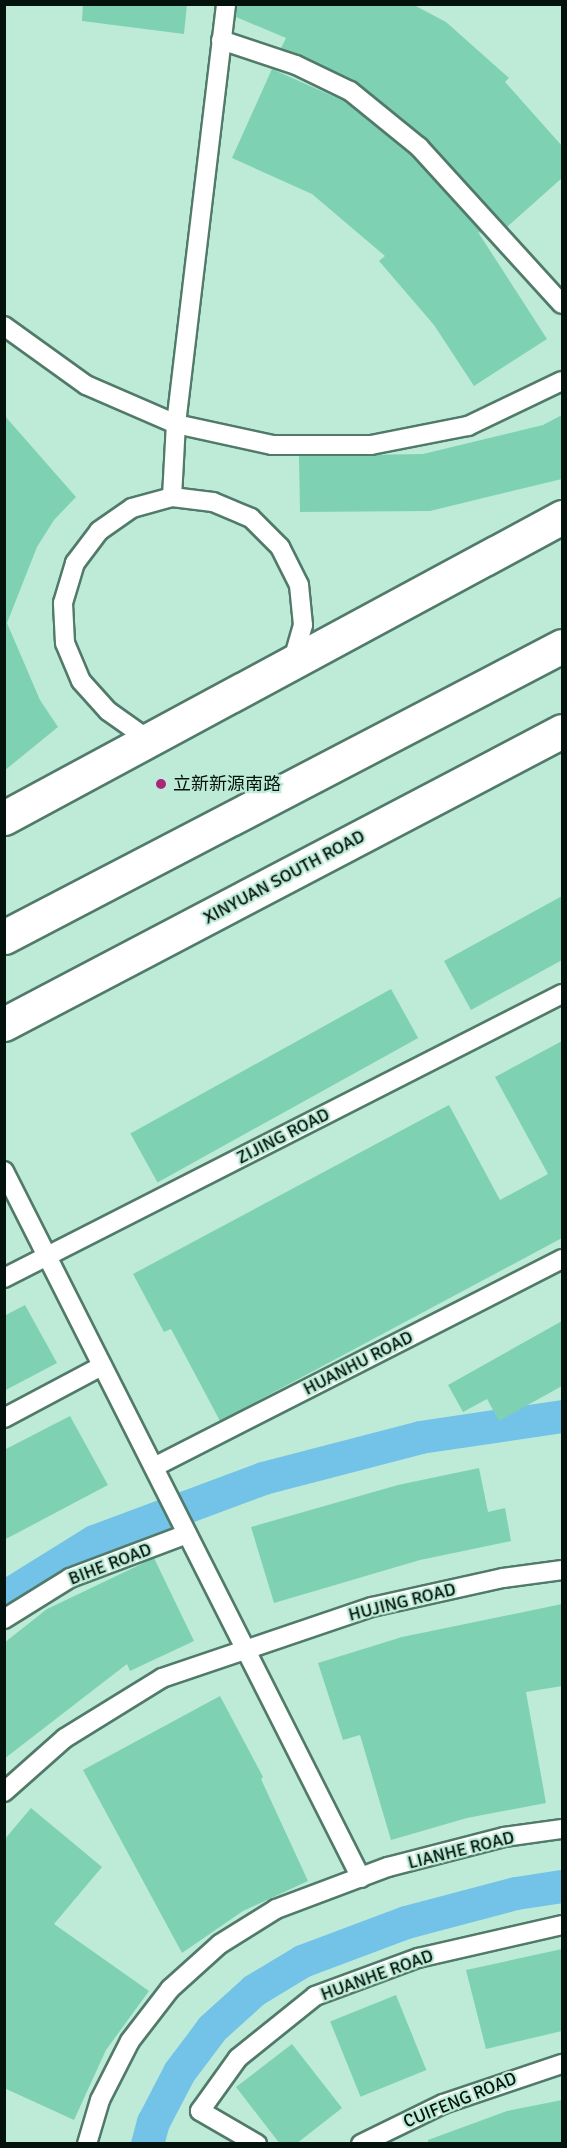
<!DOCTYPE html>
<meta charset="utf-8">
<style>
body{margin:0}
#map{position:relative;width:567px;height:2148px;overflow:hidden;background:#beebd8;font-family:Signika,"Noto Sans SC",sans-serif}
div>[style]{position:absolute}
.canal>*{height:33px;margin:-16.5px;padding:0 16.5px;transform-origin:16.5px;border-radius:16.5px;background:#72c3e7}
.building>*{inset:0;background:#7ed2b3;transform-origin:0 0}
.roads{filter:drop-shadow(2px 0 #517a6a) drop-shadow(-2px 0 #517a6a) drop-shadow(0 2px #517a6a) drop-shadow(0 -2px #517a6a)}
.lane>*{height:18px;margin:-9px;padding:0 9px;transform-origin:9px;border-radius:9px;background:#fff}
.street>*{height:33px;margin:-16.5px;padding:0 16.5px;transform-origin:16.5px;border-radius:16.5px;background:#fff}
.primary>*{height:33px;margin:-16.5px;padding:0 16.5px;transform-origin:16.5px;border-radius:16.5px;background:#fff}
.dots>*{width:16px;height:16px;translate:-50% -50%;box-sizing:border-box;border:3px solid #beebd8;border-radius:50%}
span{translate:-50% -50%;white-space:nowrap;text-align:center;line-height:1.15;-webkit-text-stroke:4.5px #beebd8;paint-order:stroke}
.poi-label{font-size:18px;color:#03120c}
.left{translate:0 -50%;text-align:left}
.street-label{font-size:18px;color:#03120c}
.frame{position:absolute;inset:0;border:6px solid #03120c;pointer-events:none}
</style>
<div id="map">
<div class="canal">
<div style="left:4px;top:1597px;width:106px;rotate:-31.9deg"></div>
<div style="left:94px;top:1541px;width:180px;rotate:-20.4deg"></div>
<div style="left:263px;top:1478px;width:162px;rotate:-14.6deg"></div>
<div style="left:420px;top:1437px;width:144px;rotate:-8.4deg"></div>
<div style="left:147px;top:2144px;width:23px;rotate:-75deg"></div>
<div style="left:153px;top:2122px;width:56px;rotate:-62.5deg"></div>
<div style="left:179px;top:2072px;width:55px;rotate:-53.1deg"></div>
<div style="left:212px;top:2028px;width:57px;rotate:-42.1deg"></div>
<div style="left:254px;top:1990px;width:56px;rotate:-31.1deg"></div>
<div style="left:302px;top:1961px;width:111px;rotate:-20.6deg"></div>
<div style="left:406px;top:1922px;width:114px;rotate:-14.8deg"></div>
<div style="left:516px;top:1893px;width:47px;rotate:-8.7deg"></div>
</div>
<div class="building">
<div style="clip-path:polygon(83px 4px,187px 4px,184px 34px,82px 21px)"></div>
<div style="clip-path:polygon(237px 4px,412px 4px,446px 22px,509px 78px,505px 82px,562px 146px,562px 178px,507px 227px,426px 138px,355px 81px,281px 48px,286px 38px,236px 17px)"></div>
<div style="clip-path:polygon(272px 69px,344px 101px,411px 155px,483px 234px,478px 232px,547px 339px,474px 386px,434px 325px,379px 261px,385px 256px,312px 194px,232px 158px)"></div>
<div style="clip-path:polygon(4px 415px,76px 497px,54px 520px,37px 547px,7px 623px,40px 700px,58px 727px,4px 771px)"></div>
<div style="clip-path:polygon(562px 415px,562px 479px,430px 511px,300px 512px,299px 456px,423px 454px,543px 425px)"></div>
<div style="clip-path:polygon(562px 896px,562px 960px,471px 1010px,444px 961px)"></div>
<div style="left:391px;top:989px;width:56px;height:298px;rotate:61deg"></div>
<div style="clip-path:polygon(562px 1041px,562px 1238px,220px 1421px,171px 1329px,164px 1332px,133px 1274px,449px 1105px,500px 1200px,548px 1174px,495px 1077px)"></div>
<div style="clip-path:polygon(25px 1305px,57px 1363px,4px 1391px,4px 1316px)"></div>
<div style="clip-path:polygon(562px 1321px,562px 1386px,499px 1421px,487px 1399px,463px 1412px,448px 1385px)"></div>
<div style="clip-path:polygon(70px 1416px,108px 1485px,4px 1540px,4px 1450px)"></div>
<div style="clip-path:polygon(479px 1468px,488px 1512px,505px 1508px,511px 1541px,420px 1560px,274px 1603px,251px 1527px,398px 1485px)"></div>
<div style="clip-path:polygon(154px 1558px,194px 1641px,130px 1671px,127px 1664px,4px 1759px,4px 1643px,47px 1609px)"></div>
<div style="clip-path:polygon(562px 1604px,562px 1686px,526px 1692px,546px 1803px,467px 1818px,391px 1840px,360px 1735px,343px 1740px,318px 1663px,402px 1637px)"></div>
<div style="clip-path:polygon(220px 1696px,263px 1777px,261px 1779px,308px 1881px,243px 1911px,182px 1953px,83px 1770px)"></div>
<div style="clip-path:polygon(31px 1808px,102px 1867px,54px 1924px,149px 1991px,106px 2050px,74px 2120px,4px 2088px,4px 1840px)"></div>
<div style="clip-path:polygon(562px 1949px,562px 2031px,486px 2049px,466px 1970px)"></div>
<div style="left:396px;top:1995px;width:81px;height:71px;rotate:68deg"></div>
<div style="clip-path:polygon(292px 2044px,342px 2108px,296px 2144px,280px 2144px,236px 2087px)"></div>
<div style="clip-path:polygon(562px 2100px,562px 2144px,428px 2144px,428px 2140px,507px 2111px)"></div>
</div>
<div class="roads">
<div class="lane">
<div style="left:221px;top:40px;width:79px;rotate:18.4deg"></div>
<div style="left:296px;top:65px;width:60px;rotate:25.7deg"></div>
<div style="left:350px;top:91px;width:89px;rotate:39.1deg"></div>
<div style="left:419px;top:147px;width:212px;rotate:47.7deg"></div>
<div style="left:4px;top:326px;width:101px;rotate:35.7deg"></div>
<div style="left:86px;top:385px;width:98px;rotate:23.4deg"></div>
<div style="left:176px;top:424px;width:98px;rotate:12.3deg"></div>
<div style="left:272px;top:445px;width:99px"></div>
<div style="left:371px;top:445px;width:99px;rotate:-11.1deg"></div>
<div style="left:468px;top:426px;width:104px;rotate:-25.6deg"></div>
<div style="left:172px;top:497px;width:73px;rotate:-86.9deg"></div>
<div style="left:176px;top:424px;width:423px;rotate:-83.2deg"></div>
<div style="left:149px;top:740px;width:50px;rotate:-144.7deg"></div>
<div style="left:108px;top:711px;width:40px;rotate:-132deg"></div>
<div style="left:81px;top:681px;width:41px;rotate:-112.8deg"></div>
<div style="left:65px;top:643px;width:40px;rotate:-92.9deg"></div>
<div style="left:63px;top:603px;width:42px;rotate:-73.3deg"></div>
<div style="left:75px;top:563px;width:40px;rotate:-53deg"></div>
<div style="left:99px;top:531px;width:40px;rotate:-34.9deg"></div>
<div style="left:132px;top:508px;width:41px;rotate:-15.4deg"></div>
<div style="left:172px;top:497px;width:41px;rotate:7deg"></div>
<div style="left:213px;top:502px;width:41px;rotate:22.8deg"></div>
<div style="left:251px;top:518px;width:41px;rotate:45deg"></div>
<div style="left:280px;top:547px;width:42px;rotate:63.4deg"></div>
<div style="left:299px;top:585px;width:40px;rotate:84.3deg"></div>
<div style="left:303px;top:625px;width:40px;rotate:106deg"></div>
<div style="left:4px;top:1171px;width:792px;rotate:63.21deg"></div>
<div style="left:4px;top:1278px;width:626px;rotate:-26.97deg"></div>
<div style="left:4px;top:1418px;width:111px;rotate:-28deg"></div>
<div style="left:154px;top:1467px;width:458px;rotate:-27deg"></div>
<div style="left:4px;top:1619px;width:78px;rotate:-31.8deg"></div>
<div style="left:70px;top:1578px;width:125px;rotate:-20.6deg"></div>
<div style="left:4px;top:1792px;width:81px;rotate:-41.5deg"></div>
<div style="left:65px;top:1738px;width:114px;rotate:-31.7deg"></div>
<div style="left:162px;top:1678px;width:222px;rotate:-18.7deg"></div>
<div style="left:372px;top:1607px;width:134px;rotate:-12.5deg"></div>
<div style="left:503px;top:1578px;width:60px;rotate:-7.7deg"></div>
<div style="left:87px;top:2144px;width:46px;rotate:-73.5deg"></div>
<div style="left:100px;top:2100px;width:66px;rotate:-63deg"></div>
<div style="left:130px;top:2041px;width:66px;rotate:-52.4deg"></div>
<div style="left:170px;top:1989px;width:67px;rotate:-42deg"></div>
<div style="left:220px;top:1944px;width:66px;rotate:-32deg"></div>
<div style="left:276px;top:1909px;width:120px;rotate:-20.6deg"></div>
<div style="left:388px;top:1867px;width:120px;rotate:-14.5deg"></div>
<div style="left:504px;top:1837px;width:59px;rotate:-7.9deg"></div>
<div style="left:257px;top:2144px;width:66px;rotate:-149.9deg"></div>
<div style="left:200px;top:2111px;width:65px;rotate:-54.4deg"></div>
<div style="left:238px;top:2058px;width:99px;rotate:-38.8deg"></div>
<div style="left:315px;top:1996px;width:110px;rotate:-20.3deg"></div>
<div style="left:418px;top:1958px;width:148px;rotate:-12.9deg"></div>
<div style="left:361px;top:2144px;width:91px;rotate:-26deg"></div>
<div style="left:443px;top:2104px;width:126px;rotate:-18.6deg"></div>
</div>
<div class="street">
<div style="left:4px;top:818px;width:634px;rotate:-28.34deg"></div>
</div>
<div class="primary">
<div style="left:4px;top:937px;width:629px;rotate:-27.54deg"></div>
<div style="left:4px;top:1024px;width:630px;rotate:-27.7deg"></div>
</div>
</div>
<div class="dots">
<div style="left:161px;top:784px;background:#a82877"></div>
</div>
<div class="poi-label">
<span class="left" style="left:173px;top:784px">立新新源南路</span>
</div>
<div class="street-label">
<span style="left:284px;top:877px;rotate:-28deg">XINYUAN SOUTH ROAD</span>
<span style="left:283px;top:1136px;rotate:-27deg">ZIJING ROAD</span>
<span style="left:358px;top:1363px;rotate:-27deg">HUANHU ROAD</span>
<span style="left:110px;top:1564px;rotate:-21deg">BIHE ROAD</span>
<span style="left:402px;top:1602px;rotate:-14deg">HUJING ROAD</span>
<span style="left:461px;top:1850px;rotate:-14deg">LIANHE ROAD</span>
<span style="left:377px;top:1975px;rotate:-20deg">HUANHE ROAD</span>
<span style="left:460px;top:2100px;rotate:-22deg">CUIFENG ROAD</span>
</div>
<div class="frame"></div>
</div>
